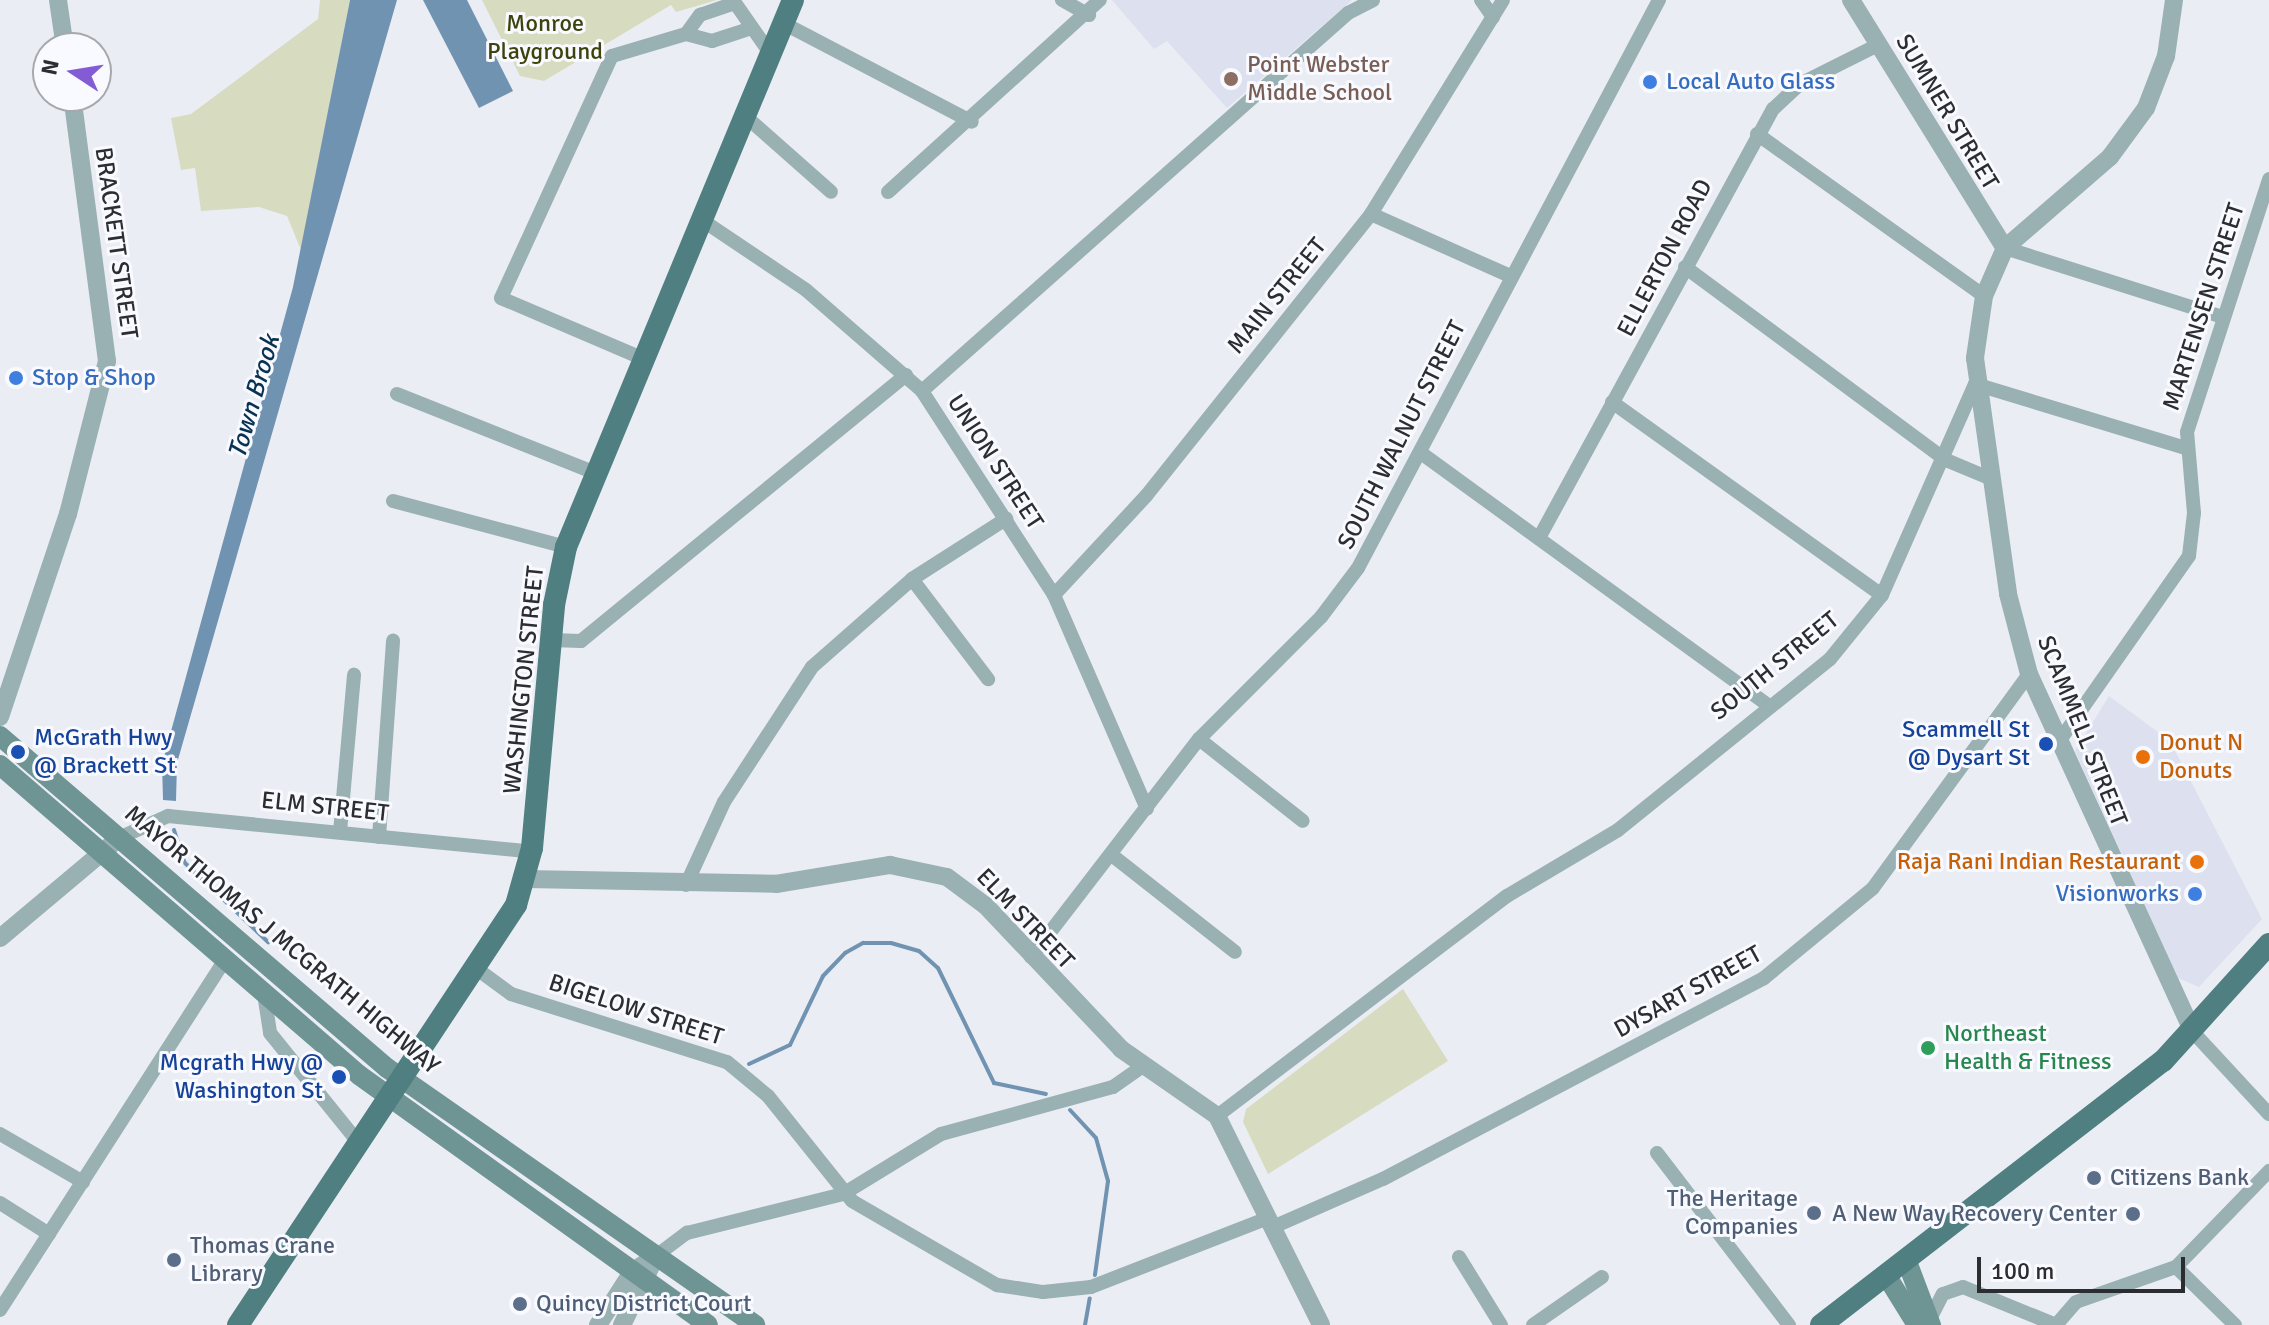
<!DOCTYPE html>
<style>
body{margin:0}
#map{position:relative;width:2269px;height:1325px;overflow:hidden;background:#ebedf4;font-family:Signika,sans-serif}
div>[style]{position:absolute}
.built>*{inset:0;background:#dce0ef}
.green>*{inset:0;background:#d7dcc0}
.water>*{inset:0;background:#7193b2}
.stream>*{height:4px;margin:-2px;padding:0 2px;transform-origin:2px;border-radius:2px;background:#7193b2}
.minor>*{height:14px;margin:-7px;padding:0 7px;transform-origin:7px;border-radius:7px;background:#99b1b2}
.tertiary>*{height:18px;margin:-9px;padding:0 9px;transform-origin:9px;border-radius:9px;background:#99b1b2}
.secondary>*{height:20px;margin:-10px;padding:0 10px;transform-origin:10px;border-radius:10px;background:#6f9494}
.primary>*{height:22px;margin:-11px;padding:0 11px;transform-origin:11px;border-radius:11px;background:#4f7f80}
.dots>*{width:22px;height:22px;translate:-50% -50%;box-sizing:border-box;border:4px solid #f9faff;border-radius:50%}
span{translate:-50% -50%;white-space:nowrap;text-align:center;line-height:1.15;-webkit-text-stroke:6px #f9faff;paint-order:stroke}
.park-label{font-size:24px;color:#3e420d}
.education-label{font-size:24px;color:#785e54}
.left{translate:0 -50%;text-align:left}
.shop-label{font-size:24px;color:#366cbe}
.right{translate:-100% -50%;text-align:right}
.street-label{font-size:24px;color:#2c2d30}
.transit-label{font-size:24px;color:#164399}
.food-label{font-size:24px;color:#c56008}
.leisure-label{font-size:24px;color:#27864d}
.service-label{font-size:24px;color:#4e5e75}
.water-label{font-size:26px;color:#083252;font-style:italic}
.north{position:absolute;left:32px;top:32px;width:80px;height:80px;box-sizing:border-box;background:#f9faff;border:2px solid #a7a8ac;border-radius:50%;rotate:282deg;font-size:22px;font-weight:700;line-height:32px;text-align:center;color:#2c2d30}
.north::after{content:'';display:block;margin:auto;width:28px;height:36px;background:#835bd5;clip-path:polygon(50% 0,100% 100%,50% 72%,0 100%)}
.scale{position:absolute;left:1977px;top:1257px;width:208px;height:36px;box-sizing:border-box;border:4px solid #2c2d30;border-top:0;padding-left:10px;font-size:24px;line-height:28px;white-space:nowrap;color:#2c2d30;-webkit-text-stroke:6px #f9faff;paint-order:stroke}
</style>
<div id="map">
<div class="built">
<div style="clip-path:polygon(1112px 0,1352px 0,1227px 108px,1167px 41px,1154px 49px)"></div>
<div style="clip-path:polygon(2109px 696px,2170px 741px,2262px 919px,2199px 987px,2178px 978px,2075px 751px)"></div>
</div>
<div class="green">
<div style="clip-path:polygon(320px 0,350px 0,301px 250px,287px 216px,259px 207px,201px 211px,195px 168px,181px 170px,171px 118px,191px 114px,318px 19px)"></div>
<div style="clip-path:polygon(482px 0,717px 0,676px 12px,671px 5px,544px 81px,520px 76px)"></div>
<div style="clip-path:polygon(1403px 989px,1448px 1061px,1268px 1174px,1243px 1122px,1246px 1109px)"></div>
</div>
<div class="water">
<div style="clip-path:polygon(350px 0,397px 0,177px 763px,176px 801px,163px 800px,162px 764px,293px 287px)"></div>
<div style="clip-path:polygon(423px 0,467px 0,513px 91px,479px 108px)"></div>
</div>
<div class="stream">
<div style="left:174px;top:830px;width:35px;rotate:72deg"></div>
<div style="left:185px;top:863px;width:115px;rotate:43.6deg"></div>
<div style="left:749px;top:1064px;width:45px;rotate:-24.9deg"></div>
<div style="left:790px;top:1045px;width:76px;rotate:-64.4deg"></div>
<div style="left:823px;top:976px;width:32px;rotate:-46deg"></div>
<div style="left:845px;top:953px;width:21px;rotate:-29deg"></div>
<div style="left:863px;top:943px;width:28px"></div>
<div style="left:891px;top:943px;width:29px;rotate:16deg"></div>
<div style="left:919px;top:951px;width:25px;rotate:42deg"></div>
<div style="left:938px;top:968px;width:128px;rotate:64deg"></div>
<div style="left:994px;top:1083px;width:53px;rotate:11.9deg"></div>
<div style="left:1070px;top:1110px;width:38px;rotate:47deg"></div>
<div style="left:1096px;top:1138px;width:45px;rotate:74.4deg"></div>
<div style="left:1108px;top:1181px;width:95px;rotate:97.9deg"></div>
<div style="left:1085px;top:1325px;width:27px;rotate:-80deg"></div>
</div>
<div class="minor">
<div style="left:733px;top:0;width:65px;rotate:55.1deg"></div>
<div style="left:1062px;top:0;width:31px;rotate:29deg"></div>
<div style="left:1481px;top:0;width:21px;rotate:55deg"></div>
<div style="left:783px;top:23px;width:213px;rotate:27.6deg"></div>
<div style="left:686px;top:34px;width:24px;rotate:-54deg"></div>
<div style="left:700px;top:15px;width:36px;rotate:-19deg"></div>
<div style="left:744px;top:115px;width:116px;rotate:41.5deg"></div>
<div style="left:1757px;top:134px;width:279px;rotate:35.5deg"></div>
<div style="left:888px;top:192px;width:286px;rotate:-42.2deg"></div>
<div style="left:1371px;top:214px;width:150px;rotate:24deg"></div>
<div style="left:702px;top:220px;width:125px;rotate:33.9deg"></div>
<div style="left:806px;top:290px;width:154px;rotate:41deg"></div>
<div style="left:922px;top:391px;width:243px;rotate:57.1deg"></div>
<div style="left:1054px;top:595px;width:233px;rotate:66.5deg"></div>
<div style="left:2005px;top:248px;width:228px;rotate:17.6deg"></div>
<div style="left:1685px;top:267px;width:325px;rotate:36.5deg"></div>
<div style="left:1946px;top:460px;width:47px;rotate:22.7deg"></div>
<div style="left:644px;top:359px;width:155px;rotate:-156.9deg"></div>
<div style="left:501px;top:298px;width:266px;rotate:-65.4deg"></div>
<div style="left:612px;top:56px;width:77px;rotate:-16.6deg"></div>
<div style="left:686px;top:34px;width:27px;rotate:15deg"></div>
<div style="left:712px;top:41px;width:39px;rotate:-18deg"></div>
<div style="left:922px;top:391px;width:570px;rotate:-41.58deg"></div>
<div style="left:1348px;top:13px;width:28px;rotate:-27deg"></div>
<div style="left:397px;top:394px;width:214px;rotate:21.7deg"></div>
<div style="left:1612px;top:402px;width:332px;rotate:35.6deg"></div>
<div style="left:1421px;top:453px;width:429px;rotate:36deg"></div>
<div style="left:393px;top:501px;width:179px;rotate:14.9deg"></div>
<div style="left:1539px;top:538px;width:489px;rotate:-61.4deg"></div>
<div style="left:1773px;top:109px;width:37px;rotate:-43deg"></div>
<div style="left:1800px;top:84px;width:87px;rotate:-26.6deg"></div>
<div style="left:912px;top:579px;width:126px;rotate:52.8deg"></div>
<div style="left:1054px;top:595px;width:135px;rotate:-47.1deg"></div>
<div style="left:1146px;top:496px;width:361px;rotate:-51.4deg"></div>
<div style="left:1371px;top:214px;width:251px;rotate:-58.3deg"></div>
<div style="left:551px;top:640px;width:30px;rotate:2deg"></div>
<div style="left:581px;top:641px;width:420px;rotate:-39.3deg"></div>
<div style="left:1199px;top:739px;width:132px;rotate:38.3deg"></div>
<div style="left:2058px;top:743px;width:228px;rotate:-55deg"></div>
<div style="left:2189px;top:556px;width:43px;rotate:-83.4deg"></div>
<div style="left:2194px;top:513px;width:81px;rotate:-94.9deg"></div>
<div style="left:2187px;top:432px;width:266px;rotate:-72deg"></div>
<div style="left:340px;top:832px;width:158px;rotate:-84.9deg"></div>
<div style="left:379px;top:837px;width:197px;rotate:-85.9deg"></div>
<div style="left:119px;top:838px;width:54px;rotate:-24.2deg"></div>
<div style="left:168px;top:816px;width:366px;rotate:5.6deg"></div>
<div style="left:1113px;top:856px;width:155px;rotate:38.2deg"></div>
<div style="left:686px;top:885px;width:91px;rotate:-65.4deg"></div>
<div style="left:724px;top:802px;width:161px;rotate:-56.9deg"></div>
<div style="left:812px;top:667px;width:133px;rotate:-41.3deg"></div>
<div style="left:912px;top:579px;width:112px;rotate:-32.6deg"></div>
<div style="left:1031px;top:957px;width:275px;rotate:-52.4deg"></div>
<div style="left:1199px;top:739px;width:173px;rotate:-45deg"></div>
<div style="left:1321px;top:617px;width:61px;rotate:-52.9deg"></div>
<div style="left:1358px;top:568px;width:643px;rotate:-62.08deg"></div>
<div style="left:477px;top:969px;width:42px;rotate:36.3deg"></div>
<div style="left:511px;top:994px;width:226px;rotate:17.5deg"></div>
<div style="left:727px;top:1062px;width:53px;rotate:39.7deg"></div>
<div style="left:768px;top:1096px;width:134px;rotate:51.3deg"></div>
<div style="left:852px;top:1201px;width:168px;rotate:30.1deg"></div>
<div style="left:997px;top:1285px;width:47px;rotate:8.7deg"></div>
<div style="left:1043px;top:1292px;width:48px;rotate:-5.9deg"></div>
<div style="left:1091px;top:1287px;width:190px;rotate:-21.3deg"></div>
<div style="left:264px;top:994px;width:39px;rotate:81deg"></div>
<div style="left:270px;top:1033px;width:140px;rotate:51.1deg"></div>
<div style="left:2193px;top:1032px;width:112px;rotate:47.2deg"></div>
<div style="left:1217px;top:1116px;width:364px;rotate:-37.2deg"></div>
<div style="left:1507px;top:896px;width:129px;rotate:-30.7deg"></div>
<div style="left:1618px;top:830px;width:272px;rotate:-38.9deg"></div>
<div style="left:1830px;top:659px;width:82px;rotate:-50.9deg"></div>
<div style="left:1882px;top:595px;width:231px;rotate:-66.2deg"></div>
<div style="left:1975px;top:384px;width:220px;rotate:16.9deg"></div>
<div style="left:0;top:1134px;width:96px;rotate:30deg"></div>
<div style="left:1657px;top:1153px;width:217px;rotate:52.5deg"></div>
<div style="left:0;top:1203px;width:58px;rotate:32.3deg"></div>
<div style="left:1273px;top:1227px;width:120px;rotate:-23.6deg"></div>
<div style="left:1383px;top:1179px;width:431px;rotate:-27.8deg"></div>
<div style="left:1764px;top:978px;width:141px;rotate:-39.5deg"></div>
<div style="left:1873px;top:888px;width:265px;rotate:-53.9deg"></div>
<div style="left:656px;top:1256px;width:39px;rotate:-37deg"></div>
<div style="left:687px;top:1233px;width:161px;rotate:-14deg"></div>
<div style="left:843px;top:1194px;width:115px;rotate:-31.5deg"></div>
<div style="left:941px;top:1134px;width:178px;rotate:-15.3deg"></div>
<div style="left:1113px;top:1087px;width:37px;rotate:-35deg"></div>
<div style="left:1459px;top:1257px;width:80px;rotate:58.3deg"></div>
<div style="left:2176px;top:1267px;width:83px;rotate:44.5deg"></div>
<div style="left:0;top:1310px;width:416px;rotate:-57.3deg"></div>
<div style="left:1930px;top:1319px;width:28px;rotate:-63deg"></div>
<div style="left:1943px;top:1294px;width:21px;rotate:-19deg"></div>
<div style="left:1963px;top:1287px;width:100px;rotate:22.2deg"></div>
<div style="left:1533px;top:1325px;width:84px;rotate:-34.8deg"></div>
<div style="left:2056px;top:1325px;width:30px;rotate:-49deg"></div>
<div style="left:2076px;top:1302px;width:106px;rotate:-19.3deg"></div>
<div style="left:2176px;top:1267px;width:134px;rotate:-45.9deg"></div>
</div>
<div class="tertiary">
<div style="left:58px;top:0;width:49px;rotate:81.7deg"></div>
<div style="left:1851px;top:0;width:292px;rotate:58.2deg"></div>
<div style="left:2174px;top:0;width:57px;rotate:98.1deg"></div>
<div style="left:2166px;top:56px;width:56px;rotate:111deg"></div>
<div style="left:2146px;top:108px;width:61px;rotate:126.3deg"></div>
<div style="left:2110px;top:157px;width:139px;rotate:139.1deg"></div>
<div style="left:2005px;top:248px;width:52px;rotate:113.6deg"></div>
<div style="left:1984px;top:296px;width:63px;rotate:98.3deg"></div>
<div style="left:1975px;top:358px;width:238px;rotate:82deg"></div>
<div style="left:2008px;top:594px;width:83px;rotate:75.3deg"></div>
<div style="left:2029px;top:674px;width:394px;rotate:65.4deg"></div>
<div style="left:0;top:717px;width:214px;rotate:-71.5deg"></div>
<div style="left:68px;top:514px;width:158px;rotate:-75.7deg"></div>
<div style="left:107px;top:361px;width:267px;rotate:-97.5deg"></div>
<div style="left:526px;top:879px;width:250px;rotate:1.1deg"></div>
<div style="left:776px;top:884px;width:116px;rotate:-9.5deg"></div>
<div style="left:890px;top:865px;width:58px;rotate:11.9deg"></div>
<div style="left:947px;top:877px;width:49px;rotate:36.6deg"></div>
<div style="left:986px;top:906px;width:197px;rotate:46.6deg"></div>
<div style="left:1121px;top:1049px;width:117px;rotate:34.9deg"></div>
<div style="left:1217px;top:1116px;width:233px;rotate:63.5deg"></div>
<div style="left:0;top:938px;width:155px;rotate:-40deg"></div>
<div style="left:598px;top:1325px;width:63px;rotate:-57.3deg"></div>
<div style="left:632px;top:1272px;width:29px;rotate:-34deg"></div>
<div style="left:656px;top:1256px;width:77px;rotate:116.2deg"></div>
</div>
<div class="secondary">
<div style="left:0;top:736px;width:510px;rotate:40.63deg"></div>
<div style="left:387px;top:1068px;width:449px;rotate:34.9deg"></div>
<div style="left:0;top:765px;width:474px;rotate:40.8deg"></div>
<div style="left:359px;top:1075px;width:429px;rotate:35.6deg"></div>
<div style="left:1906px;top:1259px;width:71px;rotate:69.3deg"></div>
<div style="left:1886px;top:1275px;width:59px;rotate:58.2deg"></div>
</div>
<div class="primary">
<div style="left:238px;top:1325px;width:504px;rotate:-56.5deg"></div>
<div style="left:516px;top:905px;width:59px;rotate:-74.3deg"></div>
<div style="left:532px;top:848px;width:244px;rotate:-84.8deg"></div>
<div style="left:554px;top:605px;width:59px;rotate:-78.3deg"></div>
<div style="left:566px;top:547px;width:592px;rotate:-67.46deg"></div>
<div style="left:1821px;top:1325px;width:432px;rotate:-37.7deg"></div>
<div style="left:2163px;top:1061px;width:158px;rotate:-47.8deg"></div>
</div>
<div class="dots">
<div style="left:1231px;top:79px;background:#8d6e63"></div>
<div style="left:1650px;top:82px;background:#3f7fe0"></div>
<div style="left:16px;top:378px;background:#3f7fe0"></div>
<div style="left:2046px;top:744px;background:#1a4fb4"></div>
<div style="left:18px;top:752px;background:#1a4fb4"></div>
<div style="left:2143px;top:757px;background:#e8710a"></div>
<div style="left:2197px;top:862px;background:#e8710a"></div>
<div style="left:2195px;top:894px;background:#3f7fe0"></div>
<div style="left:1928px;top:1048px;background:#2e9e5b"></div>
<div style="left:339px;top:1077px;background:#1a4fb4"></div>
<div style="left:2094px;top:1178px;background:#5c6f8a"></div>
<div style="left:1814px;top:1213px;background:#5c6f8a"></div>
<div style="left:2133px;top:1214px;background:#5c6f8a"></div>
<div style="left:174px;top:1260px;background:#5c6f8a"></div>
<div style="left:520px;top:1304px;background:#5c6f8a"></div>
</div>
<div class="park-label">
<span style="left:545px;top:38px">Monroe<br>Playground</span>
</div>
<div class="education-label">
<span class="left" style="left:1247px;top:79px">Point Webster<br>Middle School</span>
</div>
<div class="shop-label">
<span class="left" style="left:1666px;top:82px">Local Auto Glass</span>
<span class="left" style="left:32px;top:378px">Stop &amp; Shop</span>
<span class="right" style="left:2179px;top:894px">Visionworks</span>
</div>
<div class="street-label">
<span style="left:1947px;top:112px;rotate:59deg">SUMNER STREET</span>
<span style="left:116px;top:243px;rotate:82deg">BRACKETT STREET</span>
<span style="left:1665px;top:258px;rotate:-62deg">ELLERTON ROAD</span>
<span style="left:1277px;top:296px;rotate:-51deg">MAIN STREET</span>
<span style="left:2204px;top:307px;rotate:-72deg">MARTENSEN STREET</span>
<span style="left:1402px;top:435px;rotate:-63deg">SOUTH WALNUT STREET</span>
<span style="left:995px;top:462px;rotate:57deg">UNION STREET</span>
<span style="left:1775px;top:666px;rotate:-39deg">SOUTH STREET</span>
<span style="left:524px;top:680px;rotate:-84deg">WASHINGTON STREET</span>
<span style="left:2082px;top:731px;rotate:68deg">SCAMMELL STREET</span>
<span style="left:325px;top:807px;rotate:6deg">ELM STREET</span>
<span style="left:1025px;top:919px;rotate:46deg">ELM STREET</span>
<span style="left:282px;top:940px;rotate:40deg">MAYOR THOMAS J MCGRATH HIGHWAY</span>
<span style="left:1688px;top:992px;rotate:-29deg">DYSART STREET</span>
<span style="left:636px;top:1010px;rotate:18deg">BIGELOW STREET</span>
</div>
<div class="transit-label">
<span class="right" style="left:2030px;top:744px">Scammell St<br>@ Dysart St</span>
<span class="left" style="left:34px;top:752px">McGrath Hwy<br>@ Brackett St</span>
<span class="right" style="left:323px;top:1077px">Mcgrath Hwy @<br>Washington St</span>
</div>
<div class="food-label">
<span class="left" style="left:2159px;top:757px">Donut N<br>Donuts</span>
<span class="right" style="left:2181px;top:862px">Raja Rani Indian Restaurant</span>
</div>
<div class="leisure-label">
<span class="left" style="left:1944px;top:1048px">Northeast<br>Health &amp; Fitness</span>
</div>
<div class="service-label">
<span class="left" style="left:2110px;top:1178px">Citizens Bank</span>
<span class="right" style="left:1798px;top:1213px">The Heritage<br>Companies</span>
<span class="right" style="left:2117px;top:1214px">A New Way Recovery Center</span>
<span class="left" style="left:190px;top:1260px">Thomas Crane<br>Library</span>
<span class="left" style="left:536px;top:1304px">Quincy District Court</span>
</div>
<div class="water-label">
<span style="left:255px;top:397px;rotate:-74deg">Town Brook</span>
</div>
<div class="north">N</div>
<div class="scale">100 m</div>
</div>
